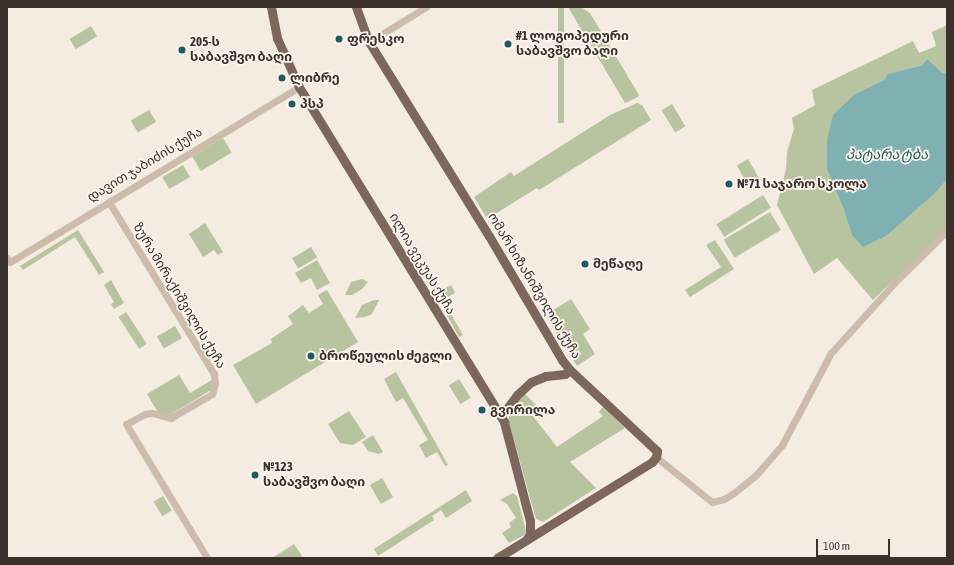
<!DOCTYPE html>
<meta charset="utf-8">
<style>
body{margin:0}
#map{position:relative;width:954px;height:565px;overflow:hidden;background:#f4ebe1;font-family:"Asap Condensed","Noto Sans Georgian",sans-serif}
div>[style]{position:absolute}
.green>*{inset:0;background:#b8c4a0;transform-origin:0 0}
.water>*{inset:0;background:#7fb0b2}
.minor>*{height:7px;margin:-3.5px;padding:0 3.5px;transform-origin:3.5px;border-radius:3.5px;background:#cdbbac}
.major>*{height:9px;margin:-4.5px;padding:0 4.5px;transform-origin:4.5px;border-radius:4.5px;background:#7d675c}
.dots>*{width:11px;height:11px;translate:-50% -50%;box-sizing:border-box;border:2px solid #fbf5ee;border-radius:50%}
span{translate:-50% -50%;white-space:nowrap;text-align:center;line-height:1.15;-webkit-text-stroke:3.5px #fbf5ee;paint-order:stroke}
.poi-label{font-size:13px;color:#3b302b;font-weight:700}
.left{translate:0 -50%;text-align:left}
.street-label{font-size:13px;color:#3b302b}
.water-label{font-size:14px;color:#1f5a5e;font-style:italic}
.frame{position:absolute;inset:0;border:8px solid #3b302b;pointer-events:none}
.scale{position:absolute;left:816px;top:539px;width:74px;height:18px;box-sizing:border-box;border:2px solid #3b302b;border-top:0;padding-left:5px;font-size:12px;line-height:14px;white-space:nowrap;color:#3b302b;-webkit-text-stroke:3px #fbf5ee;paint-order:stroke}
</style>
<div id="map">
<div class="green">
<div style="left:558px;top:7px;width:6px;height:116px"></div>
<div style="clip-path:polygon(568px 7px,581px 7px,590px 13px,639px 95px,638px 97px,625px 103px)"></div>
<div style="clip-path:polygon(947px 25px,947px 72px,942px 73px,923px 65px,889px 74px,884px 80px,855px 94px,827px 140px,827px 169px,843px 208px,852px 235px,947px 178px,947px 228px,873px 300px,837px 258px,814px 274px,777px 205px,786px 169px,787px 152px,794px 129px,792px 118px,815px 105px,812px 90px,913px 41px,919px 53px,936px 46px,932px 32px)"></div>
<div style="left:91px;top:26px;width:12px;height:25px;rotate:59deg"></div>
<div style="clip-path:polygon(637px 103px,642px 105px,651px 120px,539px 190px,537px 188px,487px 219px,474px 197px,511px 172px,514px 176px,610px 115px)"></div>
<div style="left:672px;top:104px;width:26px;height:12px;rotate:59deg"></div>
<div style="left:149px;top:110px;width:14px;height:21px;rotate:60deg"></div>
<div style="left:223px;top:138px;width:17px;height:36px;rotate:59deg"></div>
<div style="left:748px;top:159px;width:24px;height:13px;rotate:60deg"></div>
<div style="left:183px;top:165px;width:14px;height:24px;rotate:60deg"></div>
<div style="left:763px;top:195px;width:15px;height:55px;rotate:58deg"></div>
<div style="left:770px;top:212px;width:21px;height:54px;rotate:59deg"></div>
<div style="clip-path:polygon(205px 223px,223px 252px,218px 255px,214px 250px,203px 257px,189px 234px)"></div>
<div style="clip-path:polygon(78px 230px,104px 272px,99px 275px,75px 237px,23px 270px,20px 266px)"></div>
<div style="clip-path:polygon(715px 240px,734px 269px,690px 297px,685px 290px,721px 267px,706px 245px)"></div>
<div style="left:311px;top:247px;width:12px;height:22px;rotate:59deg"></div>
<div style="clip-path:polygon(317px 260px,330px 283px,317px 290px,311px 278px,301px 283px,295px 273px)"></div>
<div style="clip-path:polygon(362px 279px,368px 282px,362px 289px,352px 295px,345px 295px,351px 282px)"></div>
<div style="clip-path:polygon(111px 280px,124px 303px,114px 309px,111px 304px,114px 302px,104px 285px)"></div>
<div style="clip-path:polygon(451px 285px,455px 293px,443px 300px,463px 335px,459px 337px,435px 294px)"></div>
<div style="clip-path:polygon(327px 290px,358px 342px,256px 404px,233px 365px,272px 343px,271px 339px,293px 324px,288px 316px,303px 305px,309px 313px,323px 304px,318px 295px)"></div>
<div style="clip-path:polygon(571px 299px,590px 329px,583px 334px,595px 354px,577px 366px,545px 315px)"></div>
<div style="clip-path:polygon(374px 300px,379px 300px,372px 314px,365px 317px,355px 318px,362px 305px)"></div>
<div style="left:126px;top:312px;width:38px;height:9px;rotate:57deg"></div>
<div style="left:175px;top:326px;width:14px;height:21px;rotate:60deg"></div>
<div style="clip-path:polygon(396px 372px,448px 465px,445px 466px,437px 452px,426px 458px,419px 445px,428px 440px,403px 398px,396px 402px,384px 379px)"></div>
<div style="clip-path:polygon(179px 375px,190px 393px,212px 380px,211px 390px,168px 416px,157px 411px,147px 394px)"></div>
<div style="left:459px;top:379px;width:22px;height:12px;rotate:58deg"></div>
<div style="clip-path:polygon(525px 394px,536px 405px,529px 411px,557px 447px,603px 416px,599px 412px,603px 407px,625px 428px,570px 462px,596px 488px,543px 522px,536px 519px,508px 419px,511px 411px)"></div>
<div style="clip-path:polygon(349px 411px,366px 437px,353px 445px,340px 443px,328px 424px)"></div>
<div style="clip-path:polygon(373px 435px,383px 452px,379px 454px,368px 451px,362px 442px)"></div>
<div style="left:382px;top:478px;width:22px;height:14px;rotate:60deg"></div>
<div style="clip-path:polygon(466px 490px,472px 501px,446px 518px,441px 510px,432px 516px,434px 520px,378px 556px,374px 549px)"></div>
<div style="clip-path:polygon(513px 493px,517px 496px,526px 531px,524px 535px,509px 543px,502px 533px,511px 527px,509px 523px,516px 518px,507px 504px,500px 500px)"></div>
<div style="left:163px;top:496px;width:17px;height:11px;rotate:59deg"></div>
<div style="clip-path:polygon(294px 544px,302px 556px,299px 558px,272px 558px)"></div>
</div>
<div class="water">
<div style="clip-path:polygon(927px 59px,942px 73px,947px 72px,947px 179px,934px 194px,886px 236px,863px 247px,852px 235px,843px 208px,827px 169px,827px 140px,833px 115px,855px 94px,884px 80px,888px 74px,923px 65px)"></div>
</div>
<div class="minor">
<div style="left:369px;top:42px;width:67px;rotate:-31.6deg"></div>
<div style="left:109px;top:202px;width:202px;rotate:58.6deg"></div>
<div style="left:214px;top:374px;width:9px;rotate:84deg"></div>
<div style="left:215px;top:383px;width:11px;rotate:105deg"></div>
<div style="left:212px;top:394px;width:44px;rotate:149.9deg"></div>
<div style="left:174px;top:416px;width:4px;rotate:146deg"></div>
<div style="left:171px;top:418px;width:20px;rotate:-165deg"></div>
<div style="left:152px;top:413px;width:7px;rotate:172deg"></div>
<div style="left:145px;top:414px;width:21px;rotate:152deg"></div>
<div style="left:126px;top:424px;width:157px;rotate:58.8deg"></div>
<div style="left:7px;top:258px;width:5px;rotate:53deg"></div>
<div style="left:10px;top:262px;width:338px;rotate:-31.2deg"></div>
<div style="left:656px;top:457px;width:72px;rotate:38.8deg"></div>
<div style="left:712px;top:502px;width:12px;rotate:-14deg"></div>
<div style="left:724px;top:499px;width:13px;rotate:-32deg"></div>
<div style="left:735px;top:492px;width:27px;rotate:-39deg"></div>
<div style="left:756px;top:475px;width:40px;rotate:-49deg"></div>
<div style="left:782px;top:445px;width:104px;rotate:-62deg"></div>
<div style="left:831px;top:353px;width:97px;rotate:-47.9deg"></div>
<div style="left:896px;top:281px;width:71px;rotate:-44.4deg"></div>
</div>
<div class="major">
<div style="left:271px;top:7px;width:32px;rotate:79deg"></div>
<div style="left:277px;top:38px;width:54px;rotate:65.8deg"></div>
<div style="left:299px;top:87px;width:393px;rotate:58.5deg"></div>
<div style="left:504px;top:422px;width:102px;rotate:75.3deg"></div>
<div style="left:530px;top:521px;width:12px;rotate:90deg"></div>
<div style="left:530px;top:533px;width:7px;rotate:117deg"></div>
<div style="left:356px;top:7px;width:37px;rotate:70deg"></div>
<div style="left:369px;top:42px;width:228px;rotate:58.3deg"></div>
<div style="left:489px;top:236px;width:144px;rotate:59.5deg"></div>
<div style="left:562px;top:360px;width:13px;rotate:51deg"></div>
<div style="left:570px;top:370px;width:119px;rotate:43deg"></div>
<div style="left:657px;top:451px;width:6px;rotate:99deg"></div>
<div style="left:656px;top:457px;width:6px;rotate:129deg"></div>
<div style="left:652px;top:462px;width:182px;rotate:148.2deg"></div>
<div style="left:500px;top:415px;width:6px;rotate:-39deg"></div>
<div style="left:505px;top:411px;width:20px;rotate:-53deg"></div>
<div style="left:517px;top:395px;width:19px;rotate:-43deg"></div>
<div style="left:531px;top:382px;width:16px;rotate:-22deg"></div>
<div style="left:546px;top:376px;width:19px;rotate:-6deg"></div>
<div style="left:565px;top:374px;width:6px;rotate:-39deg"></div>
</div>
<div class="dots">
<div style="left:339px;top:39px;background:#1f5a5e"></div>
<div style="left:508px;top:44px;background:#1f5a5e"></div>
<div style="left:182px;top:50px;background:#1f5a5e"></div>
<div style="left:282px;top:78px;background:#1f5a5e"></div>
<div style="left:292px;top:104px;background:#1f5a5e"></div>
<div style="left:729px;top:184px;background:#1f5a5e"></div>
<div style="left:585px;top:264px;background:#1f5a5e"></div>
<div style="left:311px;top:356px;background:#1f5a5e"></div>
<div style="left:482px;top:410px;background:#1f5a5e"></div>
<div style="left:255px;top:475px;background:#1f5a5e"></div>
</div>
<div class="poi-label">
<span class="left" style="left:516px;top:44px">#1 ლოგოპედური<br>საბავშვო ბაღი</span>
<span class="left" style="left:347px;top:39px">ფრესკო</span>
<span class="left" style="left:190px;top:50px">205-ს<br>საბავშვო ბაღი</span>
<span class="left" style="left:290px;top:78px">ლიბრე</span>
<span class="left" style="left:300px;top:104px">პსპ</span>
<span class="left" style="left:737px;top:184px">№71 საჯარო სკოლა</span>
<span class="left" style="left:593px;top:264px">მეწაღე</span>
<span class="left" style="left:319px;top:356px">ბროწეულის ძეგლი</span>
<span class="left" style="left:490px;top:410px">გვირილა</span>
<span class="left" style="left:263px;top:475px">№123<br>საბავშვო ბაღი</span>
</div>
<div class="street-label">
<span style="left:145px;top:165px;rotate:-31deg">დავით ჯაბიძის ქუჩა</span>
<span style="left:422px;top:264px;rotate:59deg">ილია ვეკუას ქუჩა</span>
<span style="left:534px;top:286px;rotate:59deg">ომარ ხიზანიშვილის ქუჩა</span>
<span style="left:179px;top:296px;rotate:59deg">ზურა მირაქიშვილის ქუჩა</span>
</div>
<div class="water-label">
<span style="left:887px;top:154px">პატარა ტბა</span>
</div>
<div class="frame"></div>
<div class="scale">100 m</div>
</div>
